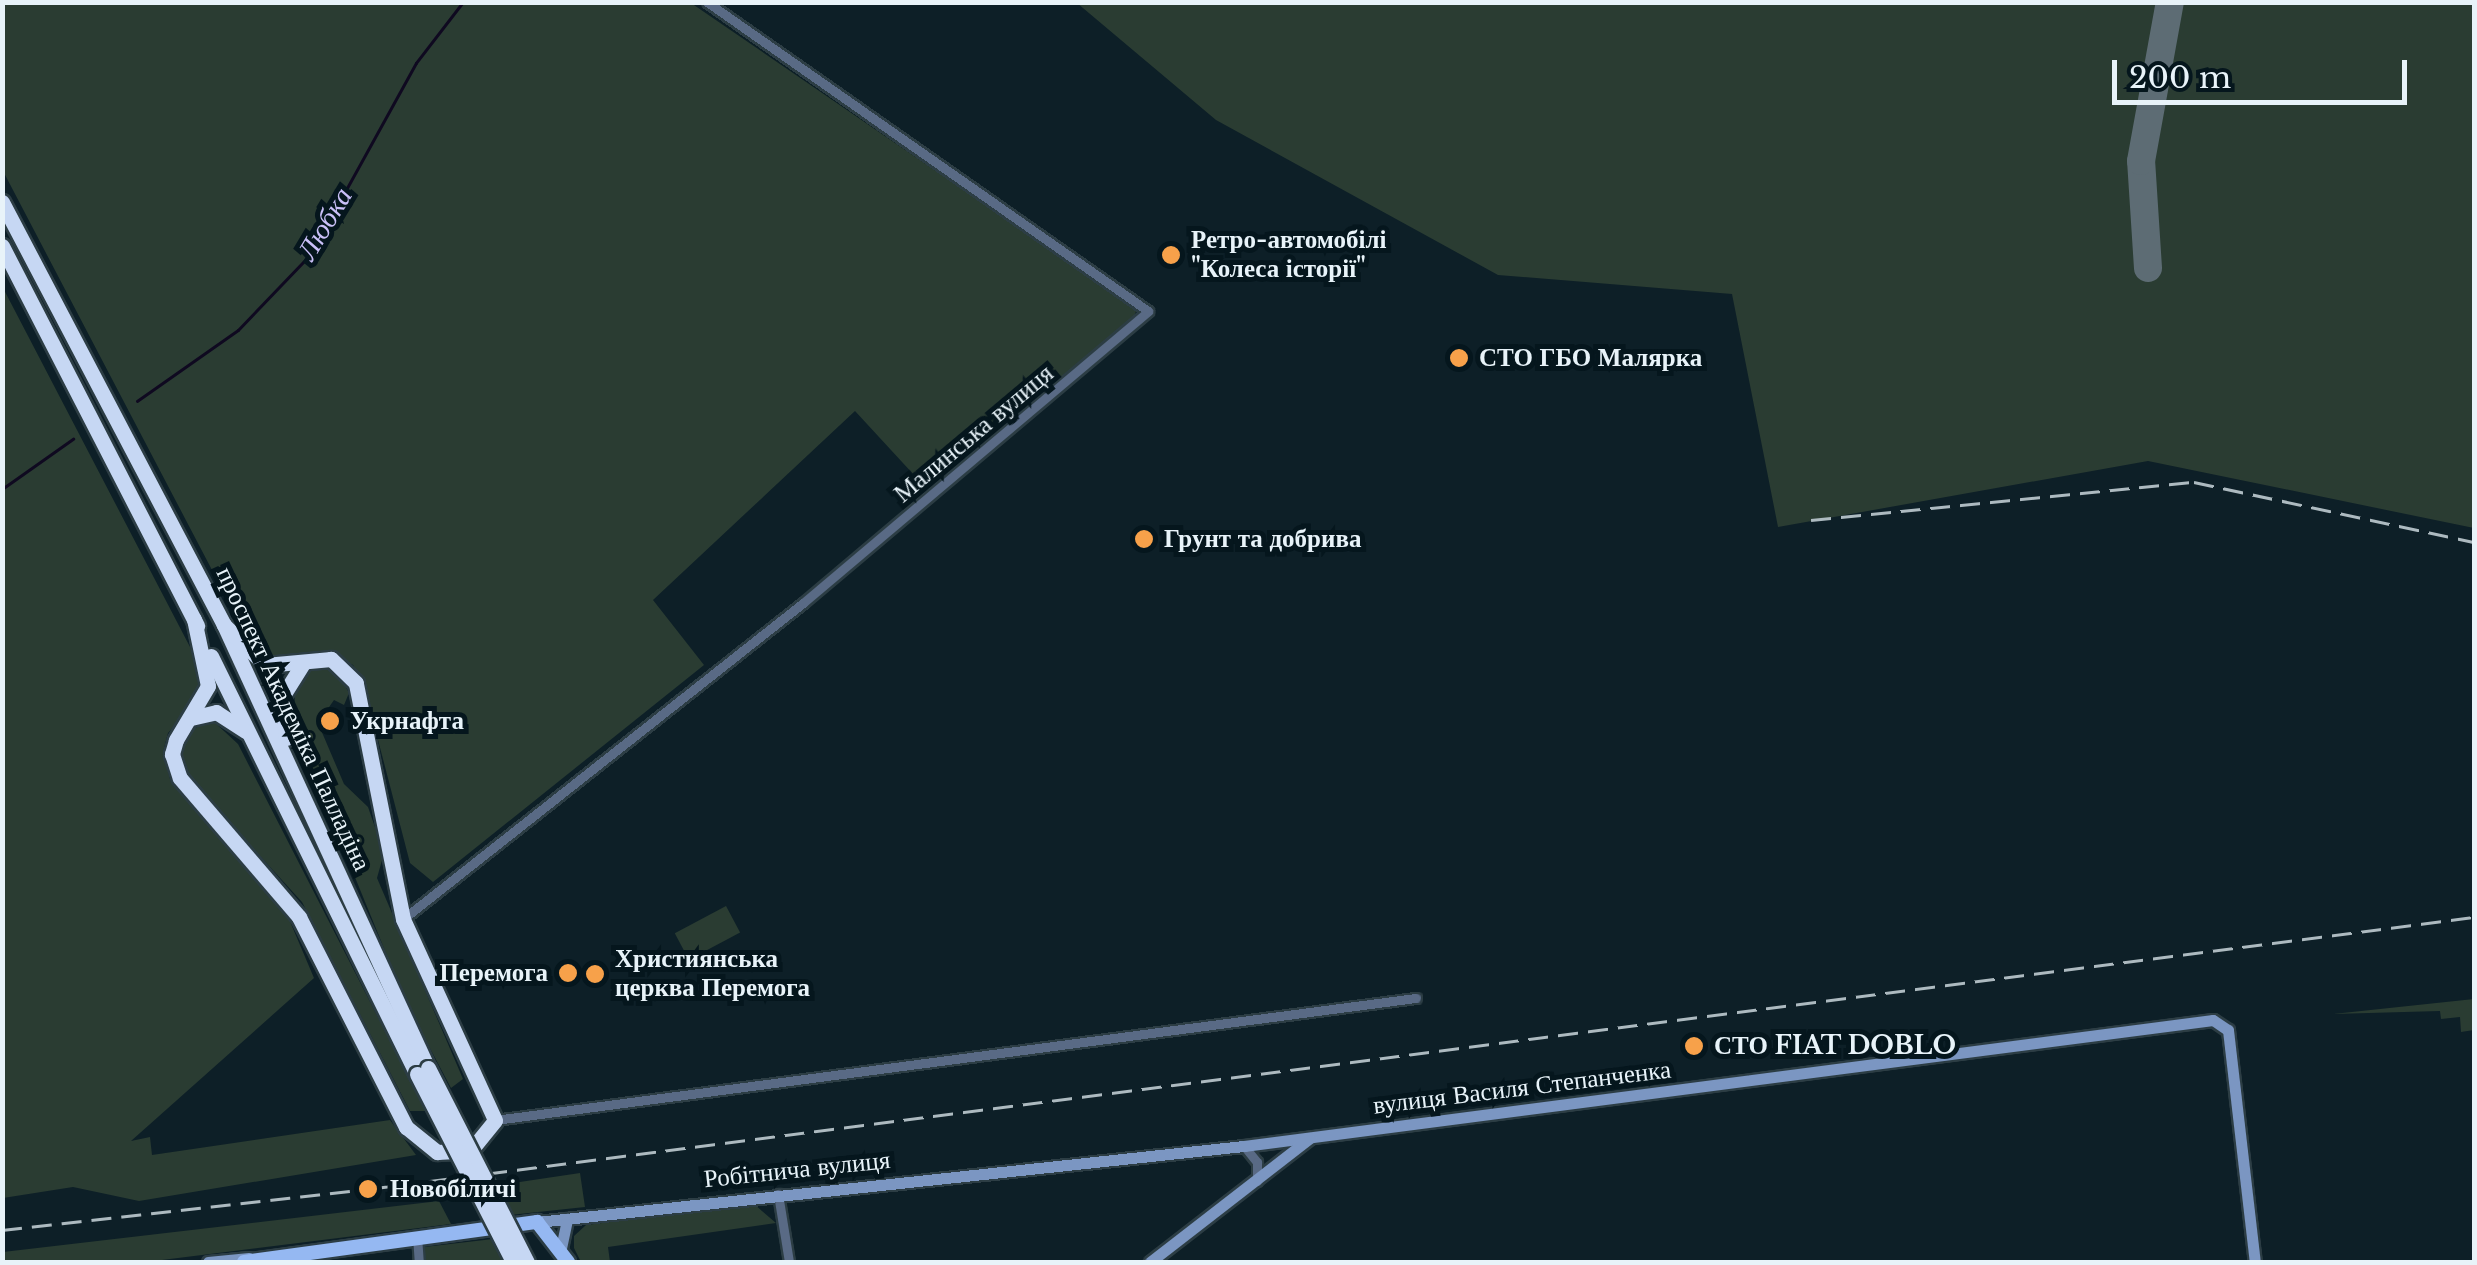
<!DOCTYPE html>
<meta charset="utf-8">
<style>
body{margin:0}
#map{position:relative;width:2477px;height:1265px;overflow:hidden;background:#0d1f27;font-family:"Libre Baskerville",serif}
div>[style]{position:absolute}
.green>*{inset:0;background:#2a3c32;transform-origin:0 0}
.stream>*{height:2.5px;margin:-1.25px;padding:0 1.25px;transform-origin:1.25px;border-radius:1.25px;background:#0f0920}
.taxiway>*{height:28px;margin:-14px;padding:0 14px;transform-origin:14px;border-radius:14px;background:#5d6c74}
.roads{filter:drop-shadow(2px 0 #2c3d44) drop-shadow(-2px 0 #2c3d44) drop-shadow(0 2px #2c3d44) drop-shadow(0 -2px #2c3d44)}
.street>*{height:9px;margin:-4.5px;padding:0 4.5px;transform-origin:4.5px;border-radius:4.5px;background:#596a85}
.secondary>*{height:11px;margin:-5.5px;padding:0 5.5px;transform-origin:5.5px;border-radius:5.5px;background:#7b96c2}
.primary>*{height:14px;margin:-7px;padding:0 7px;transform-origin:7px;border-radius:7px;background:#95b8f2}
.highway>*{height:15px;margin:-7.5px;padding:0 7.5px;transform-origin:7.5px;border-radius:7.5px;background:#c6d7f3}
.rail>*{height:2.5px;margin-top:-1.25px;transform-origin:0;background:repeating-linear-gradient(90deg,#adbac0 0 20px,transparent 0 30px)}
.bridges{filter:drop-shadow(2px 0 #2c3d44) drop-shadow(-2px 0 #2c3d44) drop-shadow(0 2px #2c3d44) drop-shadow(0 -2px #2c3d44)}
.highway-bridge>*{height:15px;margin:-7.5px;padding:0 7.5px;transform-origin:7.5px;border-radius:7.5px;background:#c6d7f3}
.dots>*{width:28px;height:28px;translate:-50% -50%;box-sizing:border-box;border:5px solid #05161d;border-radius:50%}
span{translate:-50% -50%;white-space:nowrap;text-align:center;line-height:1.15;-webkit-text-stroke:10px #05161d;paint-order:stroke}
.poi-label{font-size:25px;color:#e8f3f9;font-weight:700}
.left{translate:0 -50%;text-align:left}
.right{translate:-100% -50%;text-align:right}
.street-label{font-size:25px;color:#e8f3f9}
.water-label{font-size:28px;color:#cac0f8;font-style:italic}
.frame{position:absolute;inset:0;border:5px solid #e8f3f9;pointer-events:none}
.scale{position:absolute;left:2112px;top:60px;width:295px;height:45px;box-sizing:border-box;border:5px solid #e8f3f9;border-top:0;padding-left:12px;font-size:30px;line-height:35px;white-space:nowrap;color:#e8f3f9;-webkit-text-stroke:8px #05161d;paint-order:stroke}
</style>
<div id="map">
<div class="green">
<div style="clip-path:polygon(2px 3px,691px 3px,1137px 309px,1133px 319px,926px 488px,855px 411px,653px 600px,704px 665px,433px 882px,410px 863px,363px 682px,353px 665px,326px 651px,270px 657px,245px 633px,3px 171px)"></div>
<div style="clip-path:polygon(1077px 3px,2474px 3px,2474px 528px,2148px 461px,1778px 527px,1732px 294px,1498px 275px,1216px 120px)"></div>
<div style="clip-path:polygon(2px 286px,201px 668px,198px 699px,168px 733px,163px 752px,170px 779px,286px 912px,314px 978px,131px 1141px,150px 1137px,152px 1155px,390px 1120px,416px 1155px,139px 1201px,73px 1187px,3px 1198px)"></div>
<div style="clip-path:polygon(334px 665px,349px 693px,344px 705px,334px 700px,318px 723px,344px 784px,368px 807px,384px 853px,377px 878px,463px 1079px,451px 1088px,408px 1007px,294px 728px,295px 684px,316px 666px)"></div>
<div style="clip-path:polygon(211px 719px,238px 744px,426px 1111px,410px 1111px,302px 902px,186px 775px,178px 754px,185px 734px)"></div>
<div style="left:726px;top:906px;width:30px;height:58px;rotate:62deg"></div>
<div style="clip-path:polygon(2474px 999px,2474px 1030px,2461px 1032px,2460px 1017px,2441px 1019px,2440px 1011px,2333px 1014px)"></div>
<div style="clip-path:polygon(580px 1173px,585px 1207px,510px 1215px,493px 1186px)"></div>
<div style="clip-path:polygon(439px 1201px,451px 1224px,146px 1262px,3px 1262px,3px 1252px)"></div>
<div style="clip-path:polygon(754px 1204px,776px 1223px,608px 1247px,610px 1262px,581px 1262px,574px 1248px,574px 1236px,586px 1225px)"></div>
<div style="clip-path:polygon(493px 1239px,506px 1262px,425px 1262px,424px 1247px)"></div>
</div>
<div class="stream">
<div style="left:137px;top:401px;width:123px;rotate:-35.1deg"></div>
<div style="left:238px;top:330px;width:104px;rotate:-46.2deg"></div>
<div style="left:310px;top:255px;width:219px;rotate:-61.1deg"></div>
<div style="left:416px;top:63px;width:77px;rotate:-52.4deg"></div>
<div style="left:2px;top:489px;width:87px;rotate:-35.2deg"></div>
</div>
<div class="taxiway">
<div style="left:2148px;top:268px;width:107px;rotate:-93.7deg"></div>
<div style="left:2141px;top:161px;width:162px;rotate:-79.7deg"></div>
</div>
<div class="roads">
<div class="street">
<div style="left:403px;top:919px;width:510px;rotate:-38.31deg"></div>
<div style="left:803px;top:603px;width:452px;rotate:-40.2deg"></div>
<div style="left:1148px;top:311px;width:538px;rotate:-144.98deg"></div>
<div style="left:495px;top:1120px;width:929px;rotate:-7.55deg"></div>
<div style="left:1244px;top:1146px;width:21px;rotate:51deg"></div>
<div style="left:1257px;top:1162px;width:19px;rotate:90deg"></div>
<div style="left:778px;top:1194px;width:69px;rotate:80.8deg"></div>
<div style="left:417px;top:1236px;width:26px;rotate:86deg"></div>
</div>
<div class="secondary">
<div style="left:537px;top:1222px;width:711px;rotate:-6.14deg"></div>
<div style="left:1244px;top:1146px;width:977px;rotate:-7.41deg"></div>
<div style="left:2213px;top:1020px;width:18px;rotate:34deg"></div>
<div style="left:2228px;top:1030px;width:234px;rotate:83.4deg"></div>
<div style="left:561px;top:1248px;width:30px;rotate:-78deg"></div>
<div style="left:208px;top:1262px;width:41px;rotate:-5.6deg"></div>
<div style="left:1150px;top:1262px;width:202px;rotate:-37.8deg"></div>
</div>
<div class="primary">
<div style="left:244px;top:1262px;width:296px;rotate:-7.8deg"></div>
<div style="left:537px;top:1222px;width:51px;rotate:52.2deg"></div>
</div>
<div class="highway">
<div style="left:2px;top:202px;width:478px;rotate:62.3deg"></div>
<div style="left:224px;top:625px;width:488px;rotate:65.3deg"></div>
<div style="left:2px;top:246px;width:427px;rotate:62.8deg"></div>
<div style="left:194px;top:619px;width:68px;rotate:78.2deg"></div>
<div style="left:208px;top:686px;width:63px;rotate:120.7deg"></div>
<div style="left:176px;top:740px;width:15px;rotate:106deg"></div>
<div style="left:172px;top:754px;width:25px;rotate:72deg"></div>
<div style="left:180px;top:778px;width:183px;rotate:49.4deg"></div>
<div style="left:299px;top:917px;width:236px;rotate:63deg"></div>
<div style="left:406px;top:1127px;width:40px;rotate:39deg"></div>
<div style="left:437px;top:1152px;width:34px;rotate:-3deg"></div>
<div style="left:471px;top:1150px;width:38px;rotate:-51deg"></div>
<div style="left:495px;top:1120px;width:221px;rotate:-114.6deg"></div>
<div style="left:403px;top:919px;width:241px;rotate:-101.3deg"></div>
<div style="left:356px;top:683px;width:35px;rotate:-136deg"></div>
<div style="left:331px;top:659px;width:66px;rotate:174.8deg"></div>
<div style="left:265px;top:665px;width:57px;rotate:-135.7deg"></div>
<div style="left:211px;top:656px;width:466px;rotate:63.8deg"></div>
<div style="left:191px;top:718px;width:26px;rotate:-13deg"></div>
<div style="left:216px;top:712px;width:35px;rotate:33deg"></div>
<div style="left:286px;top:738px;width:41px;rotate:-95.6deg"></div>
<div style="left:282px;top:697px;width:39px;rotate:-58deg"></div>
</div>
</div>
<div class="rail">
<div style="left:1811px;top:520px;width:385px;rotate:-5.7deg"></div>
<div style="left:2194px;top:482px;width:286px;rotate:12.1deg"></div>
<div style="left:2px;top:1230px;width:368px;rotate:-6.4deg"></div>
<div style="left:368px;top:1189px;width:2123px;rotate:-7.36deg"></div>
</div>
<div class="bridges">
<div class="highway-bridge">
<div style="left:428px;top:1068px;width:218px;rotate:63deg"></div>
<div style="left:417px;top:1074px;width:211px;rotate:62.9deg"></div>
</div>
</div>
<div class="dots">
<div style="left:1171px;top:255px;background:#f7a14a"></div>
<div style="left:1459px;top:358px;background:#f7a14a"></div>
<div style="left:1144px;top:539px;background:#f7a14a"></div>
<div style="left:330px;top:721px;background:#f7a14a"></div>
<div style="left:568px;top:973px;background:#f7a14a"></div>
<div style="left:595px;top:974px;background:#f7a14a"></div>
<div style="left:1694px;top:1046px;background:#f7a14a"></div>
<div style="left:368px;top:1189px;background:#f7a14a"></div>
</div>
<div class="poi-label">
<span class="left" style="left:1191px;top:255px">Ретро-автомобілі<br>"Колеса історії"</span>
<span class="left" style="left:1479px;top:358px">СТО ГБО Малярка</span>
<span class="left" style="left:1164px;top:539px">Грунт та добрива</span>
<span class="left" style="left:350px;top:721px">Укрнафта</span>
<span class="left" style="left:615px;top:974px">Християнська<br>церква Перемога</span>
<span class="right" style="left:548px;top:973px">Перемога</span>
<span class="left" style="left:1714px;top:1046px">СТО FIAT DOBLO</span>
<span class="left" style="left:390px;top:1189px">Новобіличі</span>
</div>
<div class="street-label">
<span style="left:974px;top:434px;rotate:-40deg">Малинська вулиця</span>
<span style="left:293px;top:719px;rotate:65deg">проспект Академіка Палладіна</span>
<span style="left:1522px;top:1088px;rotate:-7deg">вулиця Василя Степанченка</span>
<span style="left:797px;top:1170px;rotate:-6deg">Робітнича вулиця</span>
</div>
<div class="water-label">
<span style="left:325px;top:224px;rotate:-59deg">Любка</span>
</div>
<div class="frame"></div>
<div class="scale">200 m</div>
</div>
